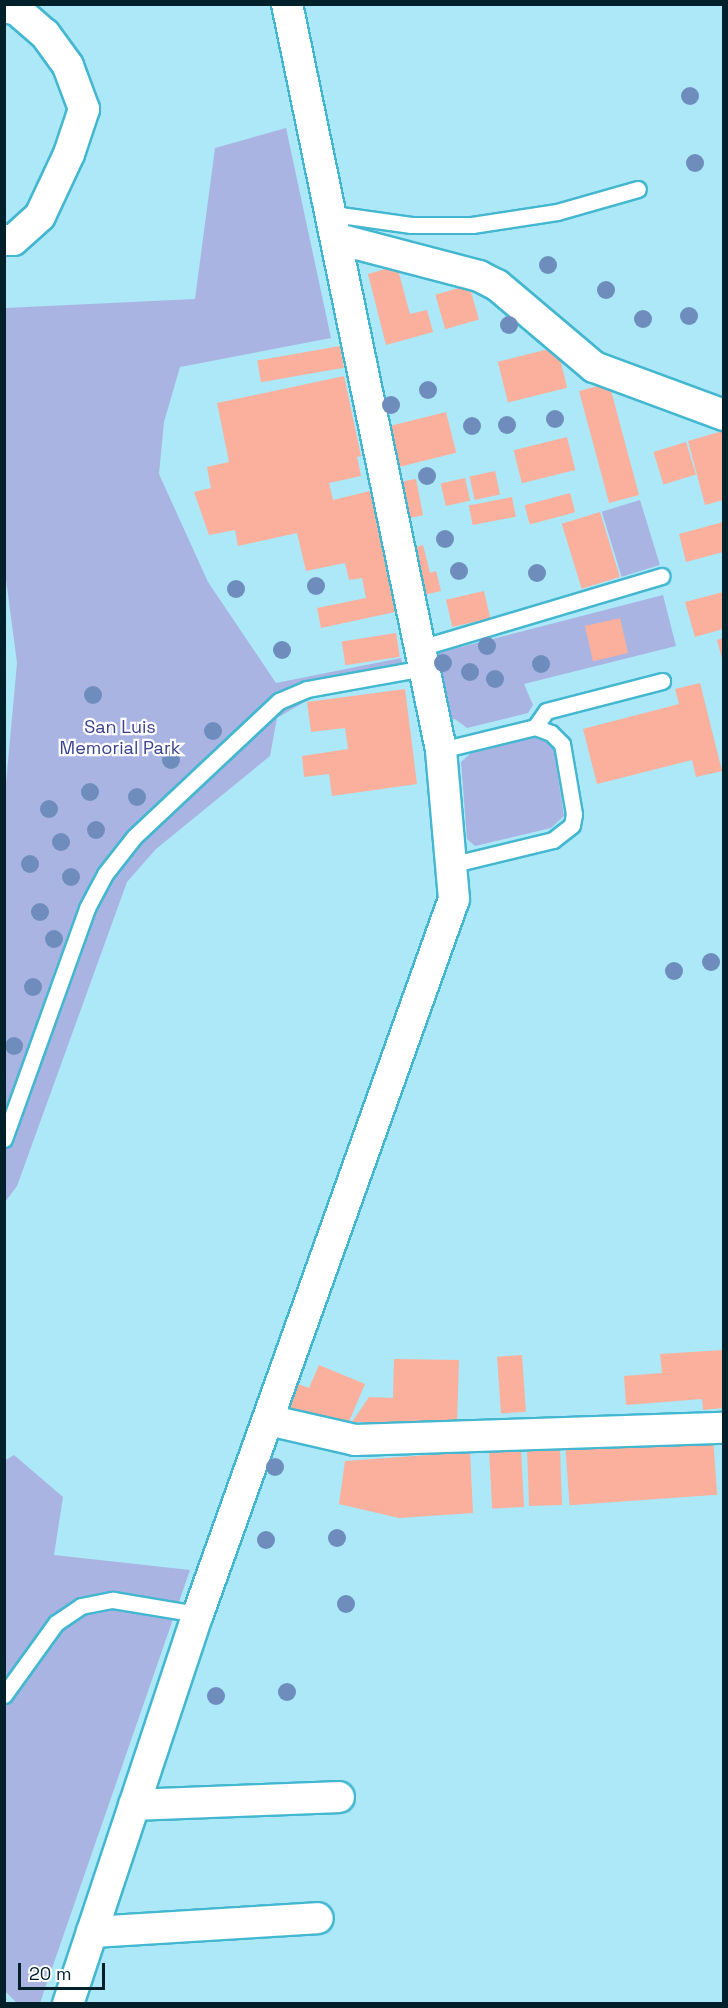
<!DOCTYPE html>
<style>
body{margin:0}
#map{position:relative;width:728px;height:2008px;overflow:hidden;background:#ace8f7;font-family:"Space Grotesk",sans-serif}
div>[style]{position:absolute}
.green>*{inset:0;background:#aab4e3;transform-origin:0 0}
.building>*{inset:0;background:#fab09d;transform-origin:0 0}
.roads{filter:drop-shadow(2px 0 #44b7d0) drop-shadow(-2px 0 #44b7d0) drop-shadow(0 2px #44b7d0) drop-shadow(0 -2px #44b7d0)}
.service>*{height:15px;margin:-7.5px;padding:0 7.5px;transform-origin:7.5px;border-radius:7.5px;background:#fff}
.minor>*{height:30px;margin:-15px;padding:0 15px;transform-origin:15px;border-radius:15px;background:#fff}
.trees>*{width:18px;height:18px;margin:-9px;border-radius:50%;background:#6e8dbc}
span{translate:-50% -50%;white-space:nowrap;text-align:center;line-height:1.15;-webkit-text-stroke:4.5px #fdfdfd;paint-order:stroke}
.park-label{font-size:18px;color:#3b428c}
.frame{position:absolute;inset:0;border:6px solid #002129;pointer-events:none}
.scale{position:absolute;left:18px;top:1963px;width:87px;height:27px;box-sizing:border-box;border:3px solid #002129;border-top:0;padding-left:8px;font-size:18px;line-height:21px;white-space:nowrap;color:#002129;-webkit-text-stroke:4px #fdfdfd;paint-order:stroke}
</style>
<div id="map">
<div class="green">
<div style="clip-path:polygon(286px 128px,331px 338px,180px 367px,164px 422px,159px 474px,208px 582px,276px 683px,401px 658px,405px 680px,313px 697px,277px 718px,270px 756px,156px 849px,127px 882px,17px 1186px,5px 1202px,4px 805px,17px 663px,4px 564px,5px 308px,195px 299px,215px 148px)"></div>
<div style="left:640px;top:500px;width:68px;height:40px;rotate:73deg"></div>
<div style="clip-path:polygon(663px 595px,676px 646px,524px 684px,533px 705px,528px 713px,467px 728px,455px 719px,443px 722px,426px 656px)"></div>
<div style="clip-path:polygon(536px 737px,544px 738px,554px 750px,564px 816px,551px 828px,475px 846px,467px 839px,461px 762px,472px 752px)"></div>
<div style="clip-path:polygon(14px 1455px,63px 1497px,54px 1555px,190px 1570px,40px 2003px,17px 2003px,5px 1991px,4px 1461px)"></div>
</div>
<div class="building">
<div style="clip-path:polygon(397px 266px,410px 314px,427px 310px,433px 332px,386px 345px,368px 274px)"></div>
<div style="left:469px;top:285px;width:36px;height:35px;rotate:74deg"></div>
<div style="left:340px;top:346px;width:22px;height:84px;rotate:80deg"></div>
<div style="left:557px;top:347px;width:42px;height:61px;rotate:76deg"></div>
<div style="clip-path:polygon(344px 376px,361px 456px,357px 457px,361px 476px,329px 483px,333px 500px,370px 491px,395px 612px,321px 628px,317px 608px,366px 598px,362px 578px,349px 580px,345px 563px,306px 571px,297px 533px,238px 546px,235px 530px,209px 535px,194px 492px,211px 488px,207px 467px,229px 462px,217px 403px)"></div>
<div style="left:609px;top:383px;width:116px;height:31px;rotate:75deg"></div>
<div style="left:446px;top:412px;width:42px;height:60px;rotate:76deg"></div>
<div style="clip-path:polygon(723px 431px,723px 500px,705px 505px,688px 441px)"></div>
<div style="left:567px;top:437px;width:34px;height:55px;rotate:76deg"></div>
<div style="left:686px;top:442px;width:34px;height:34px;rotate:73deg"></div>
<div style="left:495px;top:471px;width:24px;height:26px;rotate:78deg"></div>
<div style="left:465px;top:478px;width:23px;height:25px;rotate:77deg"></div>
<div style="left:416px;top:479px;width:37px;height:15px;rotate:79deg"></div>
<div style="left:570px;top:493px;width:20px;height:47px;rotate:75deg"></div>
<div style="left:512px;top:497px;width:20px;height:44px;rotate:79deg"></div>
<div style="left:600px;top:512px;width:68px;height:40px;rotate:73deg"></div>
<div style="clip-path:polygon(723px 522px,723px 552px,686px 562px,679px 534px)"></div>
<div style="clip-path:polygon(423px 545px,430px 573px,436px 571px,441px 591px,423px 595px,413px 548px)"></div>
<div style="left:484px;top:591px;width:28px;height:39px;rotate:77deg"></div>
<div style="clip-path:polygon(723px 592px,723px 629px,695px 637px,685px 602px)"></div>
<div style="left:620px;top:618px;width:36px;height:36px;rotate:77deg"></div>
<div style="left:396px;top:633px;width:24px;height:55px;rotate:81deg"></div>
<div style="clip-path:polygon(723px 638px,723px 662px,717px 640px)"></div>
<div style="clip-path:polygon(700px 683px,722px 771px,696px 777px,692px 760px,597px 784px,583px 729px,679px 704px,675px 689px)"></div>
<div style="clip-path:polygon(405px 689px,417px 784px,332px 796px,329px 774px,304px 777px,302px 756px,348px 749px,345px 728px,311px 732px,307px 702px)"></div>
<div style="clip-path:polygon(723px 1350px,723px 1408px,703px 1410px,702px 1399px,626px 1405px,624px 1376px,662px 1373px,660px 1354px)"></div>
<div style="left:522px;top:1355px;width:57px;height:25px;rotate:86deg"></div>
<div style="clip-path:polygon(394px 1359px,459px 1360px,457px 1423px,352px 1422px,369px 1397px,393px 1398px)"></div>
<div style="clip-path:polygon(319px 1365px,365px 1384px,345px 1431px,288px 1408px,298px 1384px,309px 1388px)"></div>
<div style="left:713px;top:1436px;width:59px;height:148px;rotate:86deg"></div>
<div style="left:560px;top:1447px;width:58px;height:33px;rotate:88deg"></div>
<div style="left:521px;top:1449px;width:58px;height:32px;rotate:87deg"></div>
<div style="clip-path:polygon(470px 1452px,473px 1513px,399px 1518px,339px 1504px,345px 1461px)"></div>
</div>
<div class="roads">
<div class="service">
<div style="left:333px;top:214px;width:79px;rotate:8deg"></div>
<div style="left:411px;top:225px;width:61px"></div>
<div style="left:472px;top:225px;width:86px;rotate:-8.7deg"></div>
<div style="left:557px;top:212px;width:84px;rotate:-15.9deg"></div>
<div style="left:420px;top:648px;width:252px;rotate:-16.6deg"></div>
<div style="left:441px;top:750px;width:97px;rotate:-13.7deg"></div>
<div style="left:535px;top:727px;width:19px;rotate:-55deg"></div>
<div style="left:546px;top:711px;width:120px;rotate:-14.5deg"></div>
<div style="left:450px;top:865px;width:106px;rotate:-13.6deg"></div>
<div style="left:553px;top:840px;width:24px;rotate:-38deg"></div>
<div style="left:572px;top:825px;width:11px;rotate:-80deg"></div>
<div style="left:574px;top:814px;width:71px;rotate:-99.7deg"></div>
<div style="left:562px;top:744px;width:16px;rotate:-135deg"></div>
<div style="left:551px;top:733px;width:17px;rotate:-159deg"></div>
<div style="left:4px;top:1139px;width:245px;rotate:-70.2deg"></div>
<div style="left:87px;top:908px;width:38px;rotate:-62deg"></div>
<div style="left:105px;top:874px;width:47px;rotate:-51.9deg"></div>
<div style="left:134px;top:837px;width:199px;rotate:-43.2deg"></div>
<div style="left:279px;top:701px;width:30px;rotate:-23deg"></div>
<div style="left:307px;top:689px;width:119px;rotate:-10.2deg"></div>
<div style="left:4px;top:1695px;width:89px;rotate:-54.2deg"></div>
<div style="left:56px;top:1623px;width:30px;rotate:-34deg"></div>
<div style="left:81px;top:1606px;width:33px;rotate:-11deg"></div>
<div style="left:113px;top:1600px;width:86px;rotate:9.4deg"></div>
</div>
<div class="minor">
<div style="left:4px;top:7px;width:13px;rotate:13deg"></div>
<div style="left:17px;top:10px;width:37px;rotate:41deg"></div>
<div style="left:45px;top:34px;width:39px;rotate:54deg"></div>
<div style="left:68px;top:66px;width:46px;rotate:69.6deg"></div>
<div style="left:84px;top:109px;width:47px;rotate:108.4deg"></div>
<div style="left:69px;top:154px;width:68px;rotate:115.1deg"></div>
<div style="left:40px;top:216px;width:36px;rotate:138deg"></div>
<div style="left:13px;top:240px;width:9px;rotate:180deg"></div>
<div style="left:338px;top:239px;width:146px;rotate:14.7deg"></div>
<div style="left:479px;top:276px;width:20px;rotate:27deg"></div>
<div style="left:497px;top:285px;width:127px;rotate:40.2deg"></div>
<div style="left:594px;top:367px;width:139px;rotate:20.3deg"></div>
<div style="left:268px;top:1420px;width:89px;rotate:12.9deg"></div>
<div style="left:355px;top:1440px;width:369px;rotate:-1.9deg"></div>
<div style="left:134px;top:1805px;width:205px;rotate:-2.2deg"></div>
<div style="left:92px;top:1932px;width:226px;rotate:-3.5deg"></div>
<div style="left:68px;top:2004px;width:411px;rotate:-71.6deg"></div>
<div style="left:198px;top:1614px;width:759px;rotate:-70.3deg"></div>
<div style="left:454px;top:899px;width:150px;rotate:-95deg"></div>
<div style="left:441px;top:750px;width:762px;rotate:-101.66deg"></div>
</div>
</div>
<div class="trees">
<div style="left:690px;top:96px"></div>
<div style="left:695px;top:163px"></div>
<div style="left:548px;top:265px"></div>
<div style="left:606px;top:290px"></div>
<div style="left:689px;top:316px"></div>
<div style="left:643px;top:319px"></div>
<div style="left:509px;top:325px"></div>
<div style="left:428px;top:390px"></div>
<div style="left:391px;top:405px"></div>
<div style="left:555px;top:419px"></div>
<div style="left:507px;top:425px"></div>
<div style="left:472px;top:426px"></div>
<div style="left:427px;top:476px"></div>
<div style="left:445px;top:539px"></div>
<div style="left:459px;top:571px"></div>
<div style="left:537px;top:573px"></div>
<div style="left:316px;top:586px"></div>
<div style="left:236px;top:589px"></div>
<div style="left:487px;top:646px"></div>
<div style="left:282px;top:650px"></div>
<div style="left:443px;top:663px"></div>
<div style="left:541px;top:664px"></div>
<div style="left:470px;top:672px"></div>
<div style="left:495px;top:679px"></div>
<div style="left:93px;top:695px"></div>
<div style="left:213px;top:731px"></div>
<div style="left:171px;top:760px"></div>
<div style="left:90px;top:792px"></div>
<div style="left:137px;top:797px"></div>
<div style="left:49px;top:809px"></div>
<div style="left:96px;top:830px"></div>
<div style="left:61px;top:842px"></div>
<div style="left:30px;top:864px"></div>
<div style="left:71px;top:877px"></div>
<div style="left:40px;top:912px"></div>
<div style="left:54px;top:939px"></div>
<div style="left:711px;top:962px"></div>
<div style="left:674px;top:971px"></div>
<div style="left:33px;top:987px"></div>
<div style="left:14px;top:1046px"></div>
<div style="left:275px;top:1467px"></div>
<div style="left:337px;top:1538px"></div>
<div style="left:266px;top:1540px"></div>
<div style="left:346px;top:1604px"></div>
<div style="left:287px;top:1692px"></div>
<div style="left:216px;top:1696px"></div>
</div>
<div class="park-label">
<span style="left:120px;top:738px">San Luis<br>Memorial Park</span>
</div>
<div class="frame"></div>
<div class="scale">20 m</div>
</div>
